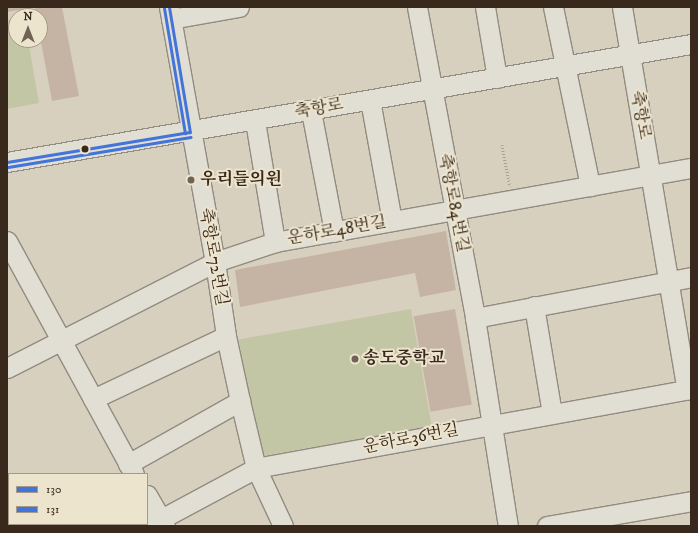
<!DOCTYPE html>
<meta charset="utf-8">
<style>
body{margin:0}
#map{position:relative;width:698px;height:533px;overflow:hidden;background:#d8d0be;font-family:"IM FELL DW Pica","Noto Serif KR",serif}
div>[style]{position:absolute}
.green>*{inset:0;background:#c3c6a4;transform-origin:0 0}
.building>*{inset:0;background:#c5b4a4;transform-origin:0 0}
.path>*{height:2.5px;margin-top:-1.25px;transform-origin:0;background:repeating-linear-gradient(90deg,#a4a098 0 1px,transparent 0 3px)}
.roads{filter:drop-shadow(1px 0 #928b80) drop-shadow(-1px 0 #928b80) drop-shadow(0 1px #928b80) drop-shadow(0 -1px #928b80)}
.minor>*{height:19px;margin:-9.5px;padding:0 9.5px;transform-origin:9.5px;border-radius:9.5px;background:#e1ded4}
.bus-1>*{height:3px;margin:-1.5px;padding:0 1.5px;transform-origin:1.5px;border-radius:1.5px;background:#4374d9}
.bus-2>*{height:3px;margin:-1.5px;padding:0 1.5px;transform-origin:1.5px;border-radius:1.5px;background:#4374d9}
.dots>*{width:11px;height:11px;translate:-50% -50%;box-sizing:border-box;border:2px solid #ede4ce;border-radius:50%}
span{translate:-50% -50%;white-space:nowrap;text-align:center;line-height:1.15;-webkit-text-stroke:4px #ede4ce;paint-order:stroke}
.street-label{font-size:17px;color:#38291c}
.poi-label{font-size:17px;color:#38291c;font-weight:700}
.left{translate:0 -50%;text-align:left}
.frame{position:absolute;inset:0;border:8px solid #38291c;pointer-events:none}
.legend{position:absolute;left:8px;top:473px;width:140px;height:52px;box-sizing:border-box;background:#ede4ce;border:1px solid #a59987;margin:0;padding:5px 7px;list-style:none;font-size:12px;color:#38291c}
.legend li{display:flex;align-items:center;gap:8px;height:20px}
.legend b{width:20px;border:1px solid #a59987}
.north{position:absolute;left:8px;top:8px;width:40px;height:40px;box-sizing:border-box;background:#ede4ce;border:1px solid #a59987;border-radius:50%;rotate:0deg;font-size:11px;font-weight:700;line-height:16px;text-align:center;color:#38291c}
.north::after{content:'';display:block;margin:auto;width:14px;height:18px;background:#706355;clip-path:polygon(50% 0,100% 100%,50% 72%,0 100%)}
</style>
<div id="map">
<div class="green">
<div style="clip-path:polygon(16px 18px,16px 40px,28px 40px,39px 103px,7px 109px,7px 20px)"></div>
<div style="left:411px;top:309px;width:119px;height:175px;rotate:80deg"></div>
</div>
<div class="building">
<div style="clip-path:polygon(7px 7px,32px 7px,32px 8px,7px 12px)"></div>
<div style="clip-path:polygon(35px 7px,62px 7px,79px 96px,52px 101px,40px 37px,40px 16px,36px 16px)"></div>
<div style="clip-path:polygon(446px 231px,456px 290px,420px 297px,415px 273px,240px 307px,235px 270px)"></div>
<div style="left:455px;top:309px;width:97px;height:42px;rotate:80deg"></div>
</div>
<div class="path">
<div style="left:502px;top:145px;width:42px;rotate:79deg"></div>
</div>
<div class="roads">
<div class="minor">
<div style="left:169px;top:7px;width:259px;rotate:79.8deg"></div>
<div style="left:215px;top:262px;width:75px;rotate:81.5deg"></div>
<div style="left:226px;top:336px;width:66px;rotate:77.8deg"></div>
<div style="left:240px;top:401px;width:69px;rotate:76.6deg"></div>
<div style="left:256px;top:468px;width:64px;rotate:65deg"></div>
<div style="left:417px;top:7px;width:316px;rotate:79.4deg"></div>
<div style="left:475px;top:318px;width:211px;rotate:81deg"></div>
<div style="left:485px;top:7px;width:72px;rotate:80.4deg"></div>
<div style="left:553px;top:7px;width:183px;rotate:78.3deg"></div>
<div style="left:622px;top:7px;width:388px;rotate:80.4deg"></div>
<div style="left:171px;top:19px;width:69px;rotate:-10deg"></div>
<div style="left:370px;top:100px;width:123px;rotate:79.7deg"></div>
<div style="left:311px;top:111px;width:123px;rotate:79.2deg"></div>
<div style="left:255px;top:121px;width:123px;rotate:80.6deg"></div>
<div style="left:7px;top:162px;width:694px;rotate:-9.79deg"></div>
<div style="left:7px;top:241px;width:265px;rotate:61.4deg"></div>
<div style="left:534px;top:306px;width:109px;rotate:80.5deg"></div>
<div style="left:475px;top:318px;width:220px;rotate:-10.7deg"></div>
<div style="left:7px;top:368px;width:233px;rotate:-27deg"></div>
<div style="left:215px;top:262px;width:63px;rotate:-18.4deg"></div>
<div style="left:275px;top:242px;width:423px;rotate:-10.1deg"></div>
<div style="left:93px;top:399px;width:147px;rotate:-25.3deg"></div>
<div style="left:128px;top:464px;width:129px;rotate:-29.4deg"></div>
<div style="left:7px;top:484px;width:4px;rotate:63deg"></div>
<div style="left:147px;top:495px;width:36px;rotate:60deg"></div>
<div style="left:29px;top:524px;width:2px;rotate:63deg"></div>
<div style="left:148px;top:526px;width:123px;rotate:-28.2deg"></div>
<div style="left:256px;top:468px;width:442px;rotate:-10.3deg"></div>
<div style="left:547px;top:526px;width:146px;rotate:-9.8deg"></div>
</div>
</div>
<div class="bus-1">
<div style="left:169px;top:7px;width:127px;rotate:80.5deg"></div>
<div style="left:7px;top:162px;width:185px;rotate:-9.3deg"></div>
</div>
<div class="bus-2">
<div style="left:164px;top:8px;width:127px;rotate:80.5deg"></div>
<div style="left:8px;top:167px;width:185px;rotate:-9.3deg"></div>
</div>
<div class="dots">
<div style="left:85px;top:149px;background:#38291c"></div>
<div style="left:191px;top:180px;background:#706355"></div>
<div style="left:355px;top:359px;background:#706355"></div>
</div>
<div class="street-label">
<span style="left:319px;top:109px;rotate:-10deg">축항로</span>
<span style="left:640px;top:115px;rotate:80deg">축항로</span>
<span style="left:453px;top:203px;rotate:79deg">축항로84번길</span>
<span style="left:337px;top:231px;rotate:-10deg">운하로48번길</span>
<span style="left:213px;top:257px;rotate:80deg">축항로72번길</span>
<span style="left:411px;top:439px;rotate:-11deg">운하로36번길</span>
</div>
<div class="poi-label">
<span class="left" style="left:200px;top:180px">우리들의원</span>
<span class="left" style="left:363px;top:359px">송도중학교</span>
</div>
<div class="frame"></div>
<ul class="legend">
<li><b style="height:5px;background:#4374d9"></b>130</li>
<li><b style="height:5px;background:#4374d9"></b>131</li>
</ul>
<div class="north">N</div>
</div>
